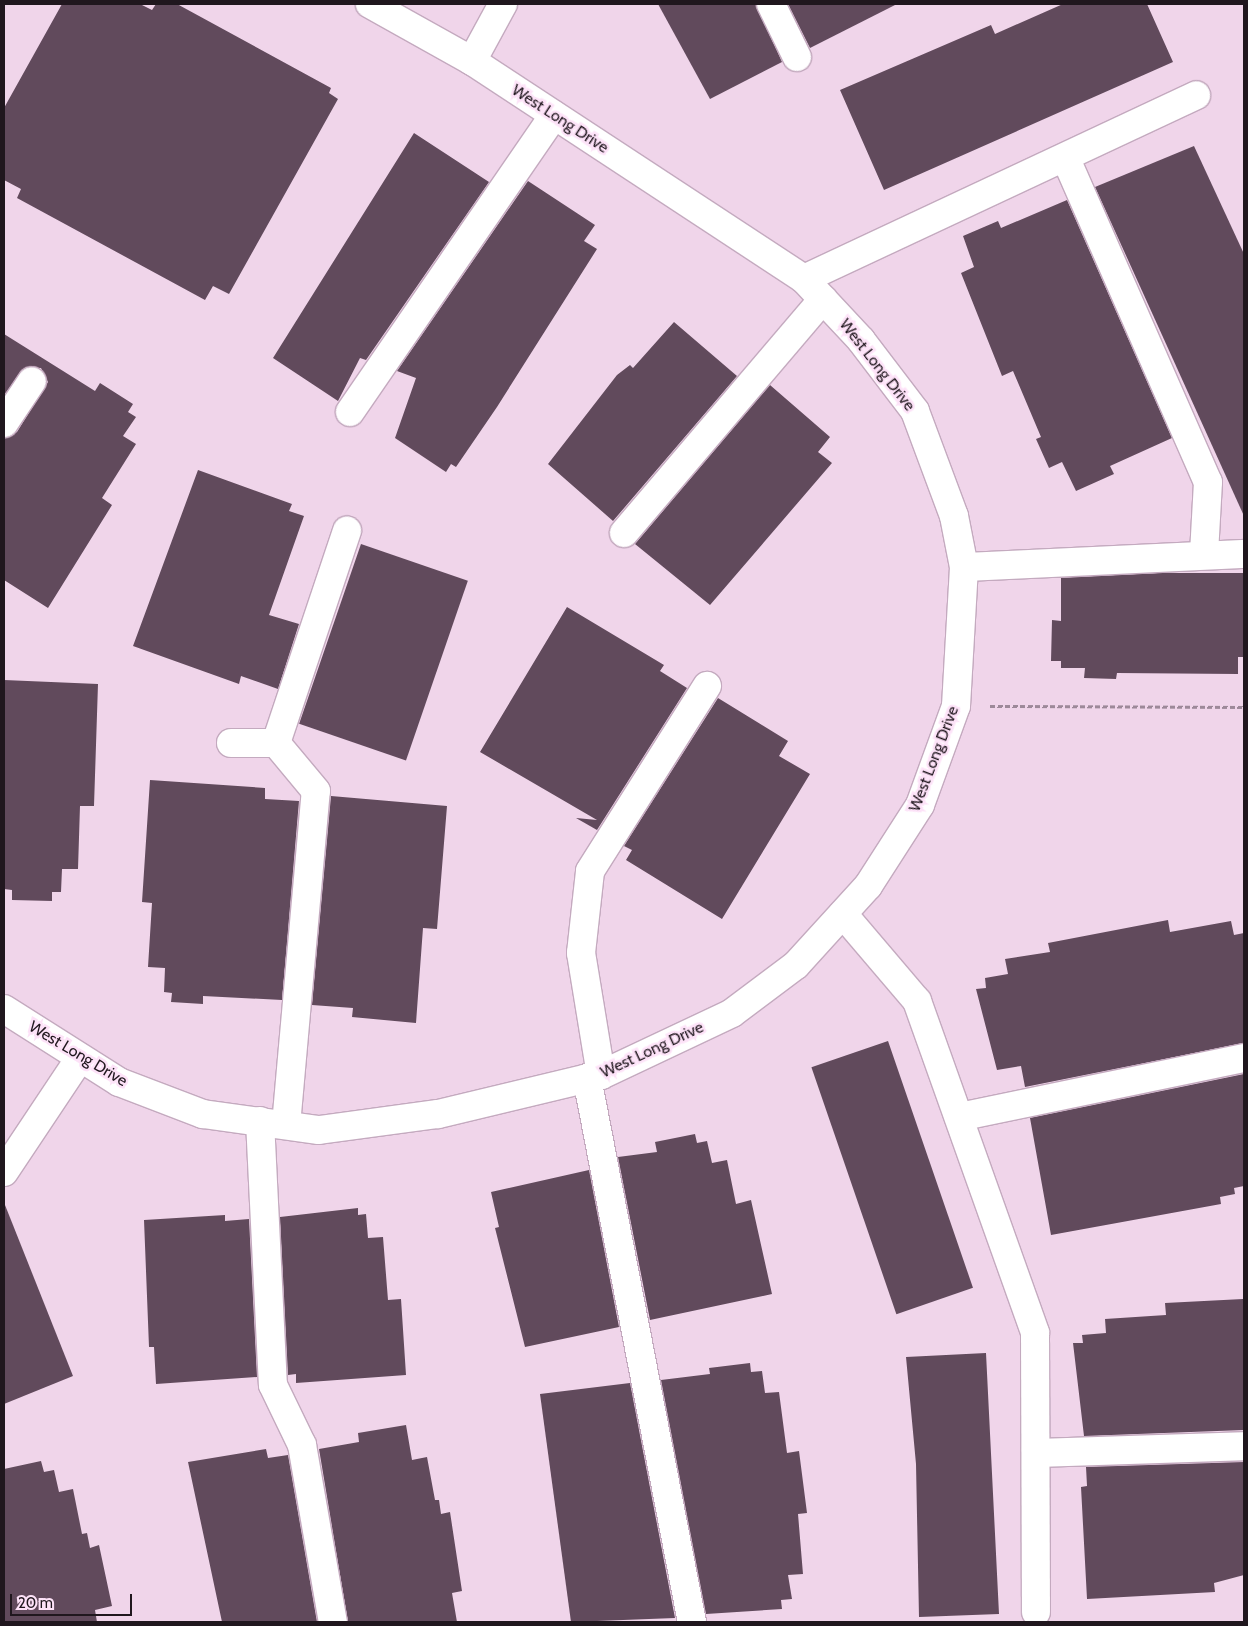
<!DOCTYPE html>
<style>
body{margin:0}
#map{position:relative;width:1248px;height:1626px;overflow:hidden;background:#f0d5ea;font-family:Cabin,sans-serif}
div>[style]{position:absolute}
.building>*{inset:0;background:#614a5c;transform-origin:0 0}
.path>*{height:3px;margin-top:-1.5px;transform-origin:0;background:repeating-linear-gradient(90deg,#9d8999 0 5px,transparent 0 7.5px)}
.roads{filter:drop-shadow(1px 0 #c4aabf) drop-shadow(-1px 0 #c4aabf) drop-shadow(0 1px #c4aabf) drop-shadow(0 -1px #c4aabf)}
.minor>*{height:28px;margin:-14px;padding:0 14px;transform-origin:14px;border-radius:14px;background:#fff}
span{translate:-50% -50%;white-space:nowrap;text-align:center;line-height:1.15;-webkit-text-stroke:5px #fde2f8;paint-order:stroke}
.street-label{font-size:16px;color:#20171e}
.frame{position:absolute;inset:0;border:5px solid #20171e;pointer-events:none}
.scale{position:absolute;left:10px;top:1594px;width:122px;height:22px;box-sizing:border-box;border:2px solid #20171e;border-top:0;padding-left:6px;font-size:15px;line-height:18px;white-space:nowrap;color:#20171e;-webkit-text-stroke:4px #fde2f8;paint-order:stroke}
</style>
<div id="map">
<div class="building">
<div style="clip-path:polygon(62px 4px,140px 4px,152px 10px,156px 4px,177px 4px,331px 88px,329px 93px,338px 99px,229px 294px,213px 286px,205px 300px,17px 198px,21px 189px,4px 180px,4px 108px)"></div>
<div style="clip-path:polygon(658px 4px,756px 4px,782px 62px,710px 99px)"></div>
<div style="clip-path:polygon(788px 4px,897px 4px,810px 48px)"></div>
<div style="clip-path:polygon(1063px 4px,1147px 4px,1173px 62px,884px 190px,840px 90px,991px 25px,995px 34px)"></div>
<div style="clip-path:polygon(414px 133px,489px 182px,366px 360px,360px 358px,338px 401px,273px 358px)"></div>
<div style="clip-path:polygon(1194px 146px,1244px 254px,1244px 516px,1095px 187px)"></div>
<div style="clip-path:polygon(528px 181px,595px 225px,584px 241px,597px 249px,497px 407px,456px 467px,451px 464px,446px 472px,395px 438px,416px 378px,397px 371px)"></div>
<div style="clip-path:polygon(1067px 200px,1172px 438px,1110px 466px,1114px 474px,1076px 491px,1062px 462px,1049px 468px,1036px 439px,1041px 437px,1013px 371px,1002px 376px,961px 273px,974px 267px,963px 236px,998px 221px,1001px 228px)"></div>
<div style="clip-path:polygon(674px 322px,737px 376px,613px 521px,548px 464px,617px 375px,630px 365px,633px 368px)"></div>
<div style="clip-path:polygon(4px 334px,95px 391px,100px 383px,133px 404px,128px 412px,136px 417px,123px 436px,136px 444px,102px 498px,112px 505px,48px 608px,4px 580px,4px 439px,17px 432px,48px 382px,41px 368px,26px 367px,4px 395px)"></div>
<div style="clip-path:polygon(770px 385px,830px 437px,818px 452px,832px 463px,710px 605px,635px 544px)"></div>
<div style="clip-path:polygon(198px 470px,292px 504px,289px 511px,304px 516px,269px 615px,299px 624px,278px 689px,241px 676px,239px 684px,133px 646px)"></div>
<div style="left:361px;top:544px;width:113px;height:190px;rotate:19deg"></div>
<div style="clip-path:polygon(1163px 573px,1244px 573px,1244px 657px,1238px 657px,1238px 674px,1117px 673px,1116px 679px,1084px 678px,1085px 668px,1061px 668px,1061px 661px,1051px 661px,1052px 620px,1061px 621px,1061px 578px)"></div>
<div style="clip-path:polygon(567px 607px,664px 665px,660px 671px,687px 688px,597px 830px,576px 818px,597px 820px,480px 752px)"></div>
<div style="clip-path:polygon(4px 680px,98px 684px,94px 806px,80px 806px,78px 869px,62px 869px,61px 892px,52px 892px,52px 901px,12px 900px,12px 890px,4px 889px)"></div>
<div style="clip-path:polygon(718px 698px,788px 741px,779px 756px,810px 774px,722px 919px,626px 860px,632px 850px,624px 846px)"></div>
<div style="clip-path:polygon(150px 780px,265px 788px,265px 799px,299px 801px,282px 1000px,203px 996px,203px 1004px,171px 1002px,172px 993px,164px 992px,165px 968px,148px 967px,152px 903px,142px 902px)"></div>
<div style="clip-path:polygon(331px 796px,447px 806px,437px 929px,423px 928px,416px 1023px,352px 1017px,353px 1008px,312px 1005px)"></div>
<div style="clip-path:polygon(1168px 920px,1170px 932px,1231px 921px,1234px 935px,1244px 933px,1244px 1043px,1025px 1087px,1021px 1066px,997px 1070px,976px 989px,986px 988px,985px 978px,1008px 974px,1005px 959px,1050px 952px,1048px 943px)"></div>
<div style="left:888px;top:1041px;width:261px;height:81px;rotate:71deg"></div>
<div style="clip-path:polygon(1244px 1074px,1244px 1186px,1234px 1188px,1235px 1194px,1220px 1197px,1221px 1204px,1051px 1235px,1030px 1118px)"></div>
<div style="clip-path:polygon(695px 1134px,697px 1143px,707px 1141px,712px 1163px,727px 1160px,736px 1204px,751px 1200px,772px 1294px,650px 1320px,618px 1157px,657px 1152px,655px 1142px)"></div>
<div style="clip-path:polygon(589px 1170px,619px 1327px,525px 1347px,495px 1228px,499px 1227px,491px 1192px)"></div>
<div style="clip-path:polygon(5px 1205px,73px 1376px,4px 1404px,4px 1206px)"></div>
<div style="clip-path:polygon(358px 1208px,358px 1215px,366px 1214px,368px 1238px,383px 1237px,388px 1300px,401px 1299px,406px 1375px,296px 1383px,296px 1374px,288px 1375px,280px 1217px)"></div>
<div style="clip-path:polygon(225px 1215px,225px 1221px,249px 1219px,257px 1377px,156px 1384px,154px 1347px,149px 1347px,144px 1220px)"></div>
<div style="clip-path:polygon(1243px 1299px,1244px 1430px,1084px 1436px,1073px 1343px,1083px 1343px,1082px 1335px,1106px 1333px,1105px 1319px,1166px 1315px,1165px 1303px)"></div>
<div style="clip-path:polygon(986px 1353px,999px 1614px,919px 1617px,916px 1464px,906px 1357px)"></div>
<div style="clip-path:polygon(750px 1363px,751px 1372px,762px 1371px,765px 1393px,779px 1392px,787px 1453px,799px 1451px,807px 1513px,798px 1514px,803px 1574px,788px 1575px,792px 1599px,781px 1600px,782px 1609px,706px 1614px,661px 1380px,710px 1374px,709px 1368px)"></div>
<div style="clip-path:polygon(630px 1383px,675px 1618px,571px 1622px,540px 1394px)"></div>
<div style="clip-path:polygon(406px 1425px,412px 1460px,427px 1457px,435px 1500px,439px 1500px,441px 1514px,450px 1512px,462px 1591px,452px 1593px,457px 1622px,348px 1622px,319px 1449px,359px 1442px,358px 1433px)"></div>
<div style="clip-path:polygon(266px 1449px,268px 1458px,288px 1455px,317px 1622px,222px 1622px,188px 1462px)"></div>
<div style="clip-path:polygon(41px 1461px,44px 1472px,54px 1470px,59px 1492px,73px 1489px,82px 1534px,87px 1533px,90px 1548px,99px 1545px,112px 1606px,95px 1610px,97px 1622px,4px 1622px,4px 1469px)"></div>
<div style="clip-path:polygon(1244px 1462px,1244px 1575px,1214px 1583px,1215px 1592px,1087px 1599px,1081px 1487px,1087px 1486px,1086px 1467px)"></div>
</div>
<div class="path">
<div style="left:990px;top:706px;width:254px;rotate:0.2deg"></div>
</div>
<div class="roads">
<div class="minor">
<div style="left:771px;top:4px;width:59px;rotate:63.9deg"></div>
<div style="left:472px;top:61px;width:65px;rotate:-61.5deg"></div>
<div style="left:1066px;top:159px;width:353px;rotate:66.3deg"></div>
<div style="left:1208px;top:482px;width:71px;rotate:93.2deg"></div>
<div style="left:804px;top:279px;width:433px;rotate:-25.1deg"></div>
<div style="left:350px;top:412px;width:360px;rotate:-55.5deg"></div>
<div style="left:4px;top:423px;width:50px;rotate:-56.3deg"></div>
<div style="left:624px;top:533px;width:307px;rotate:-49.6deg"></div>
<div style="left:964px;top:567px;width:280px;rotate:-2.7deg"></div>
<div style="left:231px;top:743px;width:45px"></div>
<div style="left:843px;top:914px;width:114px;rotate:49.6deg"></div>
<div style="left:917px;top:1001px;width:352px;rotate:70.4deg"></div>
<div style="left:1035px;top:1333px;width:279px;rotate:89.8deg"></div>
<div style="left:4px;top:1009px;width:136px;rotate:32.4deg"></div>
<div style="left:119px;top:1082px;width:90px;rotate:20.9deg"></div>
<div style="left:203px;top:1114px;width:117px;rotate:7.9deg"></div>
<div style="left:319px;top:1130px;width:120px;rotate:-7.7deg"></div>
<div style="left:438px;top:1114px;width:168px;rotate:-13.5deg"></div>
<div style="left:601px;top:1075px;width:145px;rotate:-25.3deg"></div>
<div style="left:732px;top:1013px;width:80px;rotate:-36.9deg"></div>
<div style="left:796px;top:965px;width:107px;rotate:-47.7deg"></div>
<div style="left:868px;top:886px;width:96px;rotate:-57.3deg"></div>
<div style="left:920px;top:805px;width:105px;rotate:-70deg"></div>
<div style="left:956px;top:706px;width:139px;rotate:-86.7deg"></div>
<div style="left:964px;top:567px;width:52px;rotate:-101.1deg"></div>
<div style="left:954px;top:516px;width:112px;rotate:-110.4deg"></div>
<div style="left:915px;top:411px;width:89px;rotate:-127.3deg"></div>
<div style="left:861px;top:340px;width:83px;rotate:-133.1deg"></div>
<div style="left:804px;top:279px;width:397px;rotate:-146.7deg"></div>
<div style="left:472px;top:61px;width:117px;rotate:-150.8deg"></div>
<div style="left:601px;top:1075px;width:124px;rotate:-99.3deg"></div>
<div style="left:581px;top:953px;width:82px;rotate:-83.7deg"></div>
<div style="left:590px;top:871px;width:219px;rotate:-57.7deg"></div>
<div style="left:587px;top:1078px;width:554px;rotate:79.08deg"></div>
<div style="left:959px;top:1117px;width:291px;rotate:-11.7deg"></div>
<div style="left:260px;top:1121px;width:264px;rotate:87.2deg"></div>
<div style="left:273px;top:1385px;width:67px;rotate:64.2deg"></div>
<div style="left:302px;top:1445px;width:180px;rotate:80.1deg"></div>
<div style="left:286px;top:1125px;width:335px;rotate:-84.9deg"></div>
<div style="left:316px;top:791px;width:62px;rotate:-129.8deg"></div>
<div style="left:276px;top:743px;width:224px;rotate:-71.5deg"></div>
<div style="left:4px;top:1172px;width:137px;rotate:-56.3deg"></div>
<div style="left:1036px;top:1453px;width:208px;rotate:-1.9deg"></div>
</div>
</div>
<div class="street-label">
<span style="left:560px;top:119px;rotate:33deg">West Long Drive</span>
<span style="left:877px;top:365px;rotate:52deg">West Long Drive</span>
<span style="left:934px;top:759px;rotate:-69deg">West Long Drive</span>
<span style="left:652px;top:1050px;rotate:-25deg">West Long Drive</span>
<span style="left:78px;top:1054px;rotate:31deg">West Long Drive</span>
</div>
<div class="frame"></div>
<div class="scale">20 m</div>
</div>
